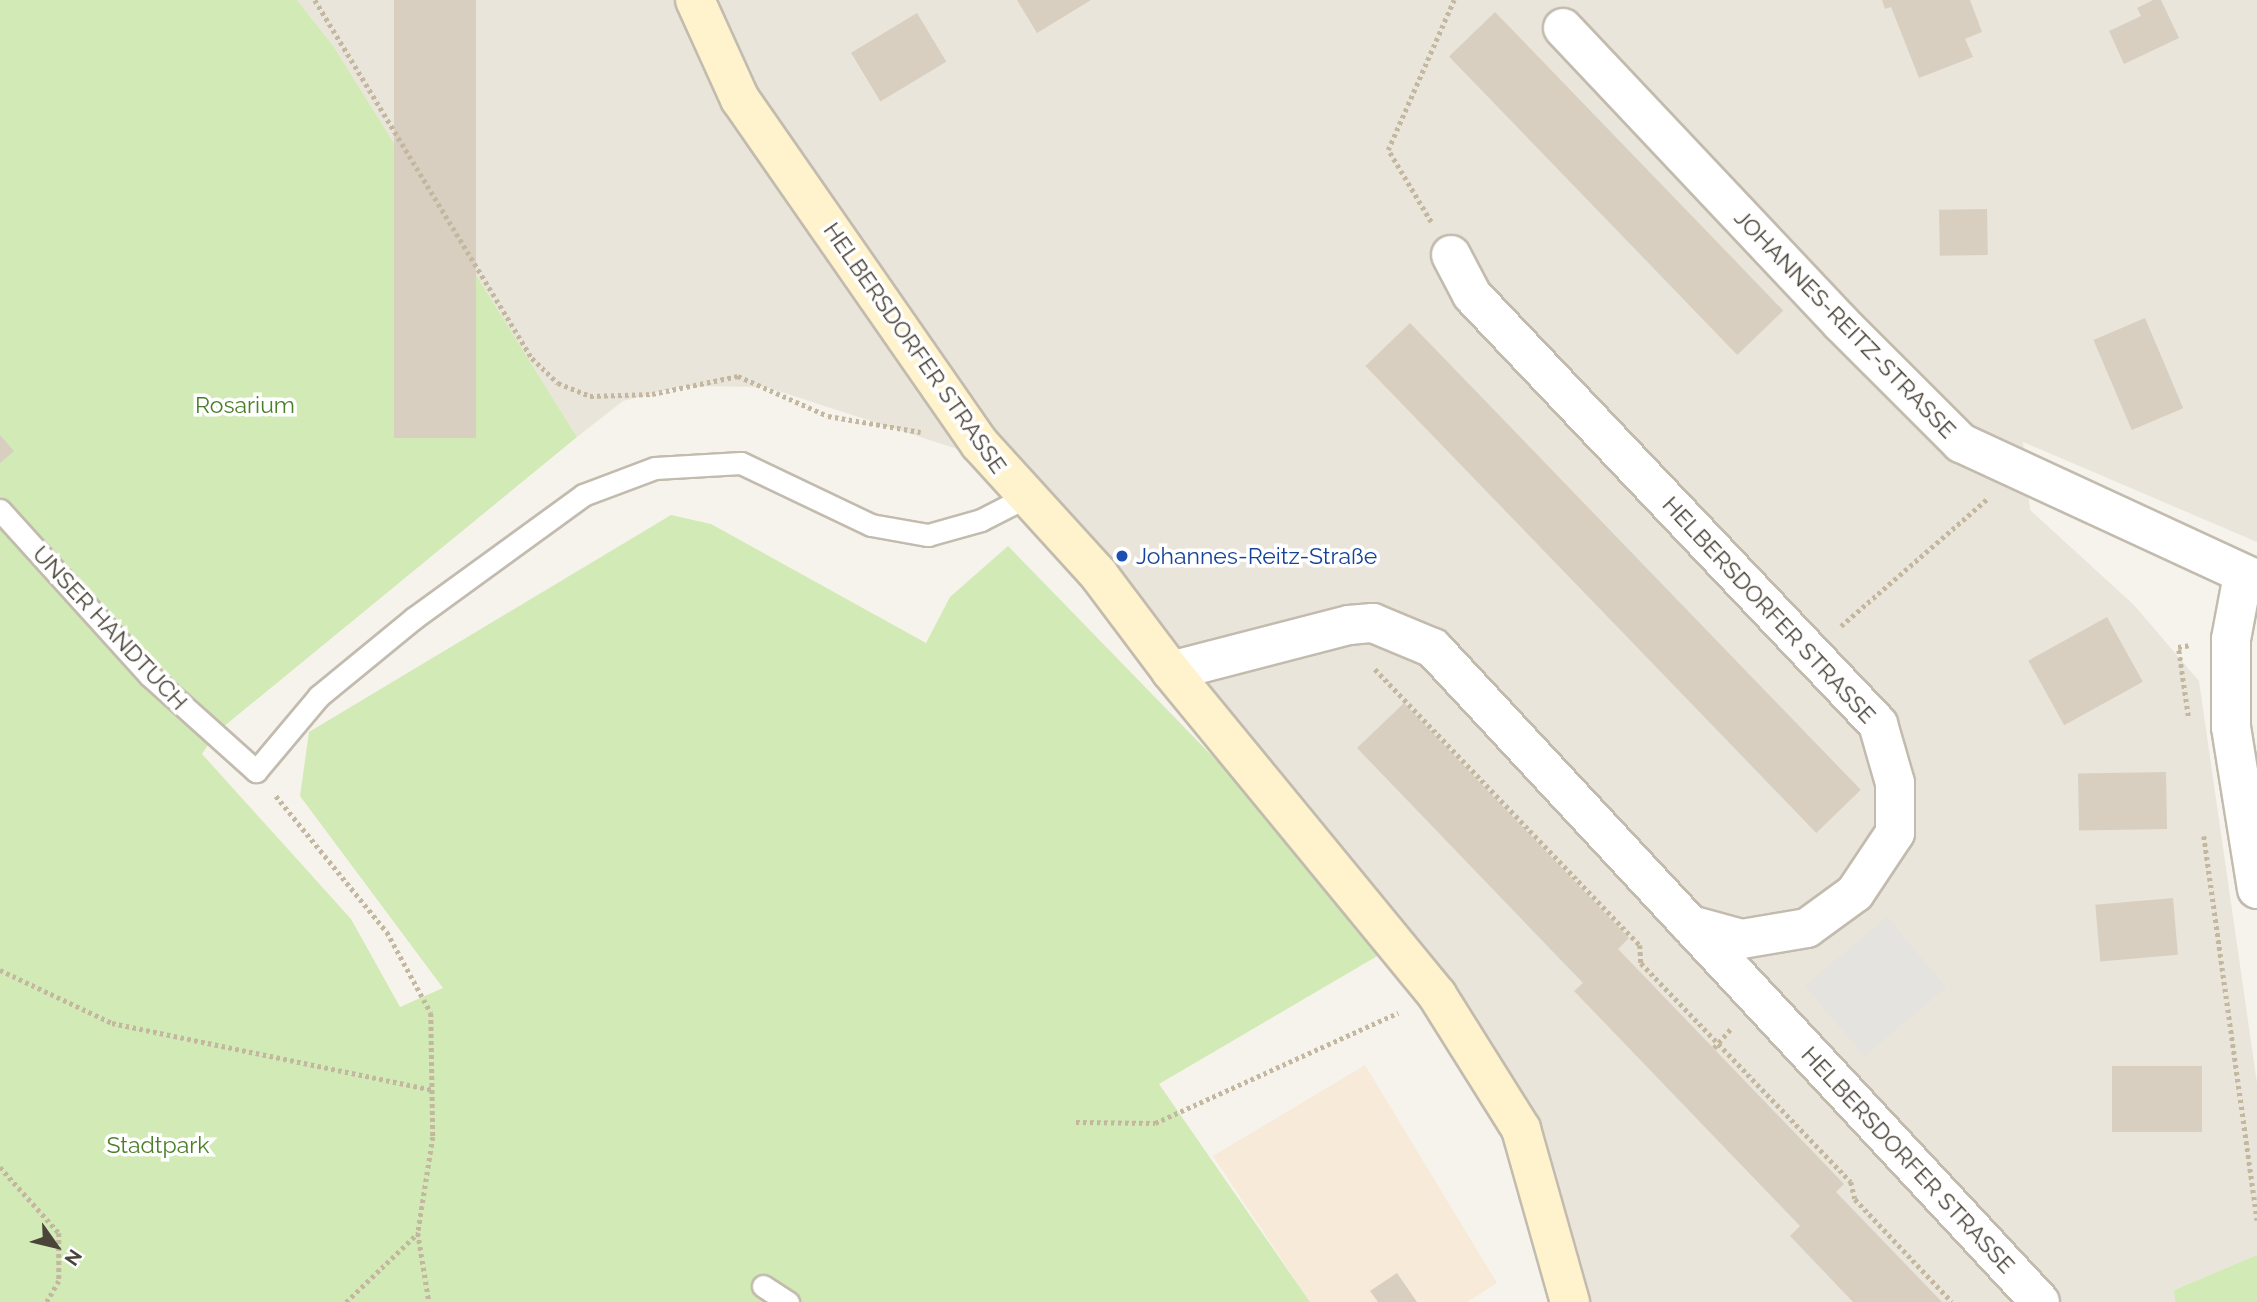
<!DOCTYPE html>
<meta charset="utf-8">
<style>
body{margin:0}
#map{position:relative;width:2257px;height:1302px;overflow:hidden;background:#f6f3ec;font-family:Raleway,sans-serif}
div>[style]{position:absolute}
.residential>*{inset:0;background:#eae5da}
.commercial>*{inset:0;background:#f7ead8}
.green>*{inset:0;background:#d2eab5}
.parking>*{inset:0;background:#e5e3e0;transform-origin:0 0}
.building>*{inset:0;background:#d8cfc1;transform-origin:0 0}
.path>*{height:4.5px;margin-top:-2.25px;transform-origin:0;background:repeating-linear-gradient(90deg,#c4b79f 0 3.5px,transparent 0 7px)}
.roads{filter:drop-shadow(2px 0 #c2bbae) drop-shadow(-2px 0 #c2bbae) drop-shadow(0 2px #c2bbae) drop-shadow(0 -2px #c2bbae)}
.lane>*{height:21px;margin:-10.5px;padding:0 10.5px;transform-origin:10.5px;border-radius:10.5px;background:#fff}
.street>*{height:38px;margin:-19px;padding:0 19px;transform-origin:19px;border-radius:19px;background:#fff}
.secondary>*{height:38px;margin:-19px;padding:0 19px;transform-origin:19px;border-radius:19px;background:#fff3cd}
.dots>*{width:19px;height:19px;translate:-50% -50%;box-sizing:border-box;border:4px solid #fff;border-radius:50%}
span{translate:-50% -50%;white-space:nowrap;text-align:center;line-height:1.15;-webkit-text-stroke:7px #fff;paint-order:stroke}
.street-label{font-size:23px;color:#4b4439}
.park-label{font-size:23px;color:#4a7f2a}
.transit-label{font-size:23px;color:#164399}
.left{translate:0 -50%;text-align:left}
.north{position:absolute;left:21px;top:1211px;width:70px;height:70px;-webkit-text-stroke:5px #fff;paint-order:stroke;rotate:124deg;font-size:19px;font-weight:700;line-height:28px;text-align:center;color:#4b4439}
.north::after{content:'';display:block;margin:auto;width:24px;height:32px;background:#4b4439;clip-path:polygon(50% 0,100% 100%,50% 72%,0 100%)}
</style>
<div id="map">
<div class="residential">
<div style="clip-path:polygon(297px 0,2257px 0,2257px 542px,2023px 442px,2030px 510px,2134px 605px,2199px 681px,2257px 1083px,2257px 1255px,2174px 1290px,2175px 1302px,1570px 1302px,1520px 1128px,1016px 468px,766px 387px,682px 386px,623px 401px,577px 437px,334px 47px)"></div>
</div>
<div class="commercial">
<div style="clip-path:polygon(1365px 1065px,1497px 1283px,1467px 1302px,1310px 1302px,1213px 1156px)"></div>
</div>
<div class="green">
<div style="clip-path:polygon(0 0,297px 0,334px 47px,577px 437px,217px 732px,202px 754px,351px 919px,400px 1007px,443px 988px,300px 796px,309px 732px,671px 515px,711px 524px,926px 643px,950px 597px,1008px 546px,1254px 799px,1379px 955px,1159px 1084px,1310px 1302px,0 1302px)"></div>
<div style="clip-path:polygon(2257px 1255px,2257px 1302px,2175px 1302px,2174px 1290px)"></div>
</div>
<div class="parking">
<div style="left:1887px;top:917px;width:92px;height:107px;rotate:50deg"></div>
</div>
<div class="building">
<div style="left:394px;top:0;width:82px;height:438px"></div>
<div style="clip-path:polygon(1017px 0,1091px 0,1037px 33px)"></div>
<div style="clip-path:polygon(1882px 0,1970px 0,1982px 32px,1965px 39px,1973px 57px,1919px 78px,1891px 7px,1885px 9px)"></div>
<div style="clip-path:polygon(2153px 0,2161px 0,2179px 38px,2124px 64px,2109px 31px,2141px 16px,2137px 8px)"></div>
<div style="left:1495px;top:12px;width:415px;height:64px;rotate:46deg"></div>
<div style="left:917px;top:13px;width:57px;height:77px;rotate:59deg"></div>
<div style="left:1987px;top:209px;width:46px;height:48px;rotate:89deg"></div>
<div style="left:2145px;top:318px;width:98px;height:56px;rotate:67deg"></div>
<div style="left:1410px;top:323px;width:649px;height:62px;rotate:46deg"></div>
<div style="clip-path:polygon(0 435px,14px 451px,0 463px)"></div>
<div style="left:2107px;top:617px;width:74px;height:90px;rotate:61deg"></div>
<div style="clip-path:polygon(1404px 703px,1629px 938px,1618px 949px,1844px 1184px,1836px 1192px,1942px 1302px,1853px 1302px,1790px 1236px,1800px 1226px,1574px 991px,1583px 983px,1357px 748px)"></div>
<div style="left:2166px;top:772px;width:57px;height:88px;rotate:89deg"></div>
<div style="left:2173px;top:898px;width:57px;height:78px;rotate:85deg"></div>
<div style="left:2202px;top:1066px;width:66px;height:90px;rotate:90deg"></div>
<div style="clip-path:polygon(1397px 1273px,1417px 1302px,1378px 1302px,1370px 1291px)"></div>
</div>
<div class="path">
<div style="left:315px;top:0;width:419px;rotate:58.8deg"></div>
<div style="left:532px;top:358px;width:36px;rotate:44deg"></div>
<div style="left:558px;top:383px;width:35px;rotate:22deg"></div>
<div style="left:590px;top:396px;width:62px;rotate:-1.8deg"></div>
<div style="left:652px;top:394px;width:88px;rotate:-11.8deg"></div>
<div style="left:738px;top:376px;width:98px;rotate:24deg"></div>
<div style="left:828px;top:416px;width:94px;rotate:9.8deg"></div>
<div style="left:1431px;top:222px;width:84px;rotate:-120.8deg"></div>
<div style="left:1388px;top:150px;width:164px;rotate:-66.3deg"></div>
<div style="left:1841px;top:626px;width:194px;rotate:-41deg"></div>
<div style="left:1375px;top:669px;width:383px;rotate:46.2deg"></div>
<div style="left:1640px;top:945px;width:18px;rotate:87deg"></div>
<div style="left:1641px;top:963px;width:303px;rotate:46.2deg"></div>
<div style="left:1851px;top:1182px;width:17px;rotate:77deg"></div>
<div style="left:1855px;top:1199px;width:141px;rotate:46.7deg"></div>
<div style="left:2188px;top:716px;width:70px;rotate:-98.2deg"></div>
<div style="left:2178px;top:647px;width:13px;rotate:-9deg"></div>
<div style="left:276px;top:796px;width:176px;rotate:50.8deg"></div>
<div style="left:387px;top:932px;width:92px;rotate:61.5deg"></div>
<div style="left:431px;top:1013px;width:124px;rotate:89.1deg"></div>
<div style="left:433px;top:1137px;width:97px;rotate:98.9deg"></div>
<div style="left:418px;top:1233px;width:70px;rotate:80.9deg"></div>
<div style="left:2204px;top:836px;width:388px;rotate:82.1deg"></div>
<div style="left:0;top:970px;width:124px;rotate:25.3deg"></div>
<div style="left:112px;top:1023px;width:328px;rotate:11.8deg"></div>
<div style="left:1714px;top:1048px;width:28px;rotate:-49deg"></div>
<div style="left:1076px;top:1122px;width:79px;rotate:0.7deg"></div>
<div style="left:1155px;top:1123px;width:267px;rotate:-24.4deg"></div>
<div style="left:0;top:1167px;width:89px;rotate:48.2deg"></div>
<div style="left:59px;top:1233px;width:48px;rotate:90deg"></div>
<div style="left:59px;top:1281px;width:24px;rotate:120deg"></div>
<div style="left:346px;top:1302px;width:100px;rotate:-43.8deg"></div>
</div>
<div class="roads">
<div class="lane">
<div style="left:0;top:510px;width:222px;rotate:47.9deg"></div>
<div style="left:149px;top:675px;width:144px;rotate:41.9deg"></div>
<div style="left:256px;top:771px;width:98px;rotate:-50deg"></div>
<div style="left:319px;top:696px;width:123px;rotate:-39.4deg"></div>
<div style="left:414px;top:618px;width:209px;rotate:-36deg"></div>
<div style="left:583px;top:495px;width:77px;rotate:-20.6deg"></div>
<div style="left:655px;top:468px;width:86px;rotate:-3.3deg"></div>
<div style="left:741px;top:463px;width:144px;rotate:25.5deg"></div>
<div style="left:871px;top:525px;width:58px;rotate:10deg"></div>
<div style="left:928px;top:535px;width:55px;rotate:-15.8deg"></div>
<div style="left:981px;top:520px;width:48px;rotate:-27.1deg"></div>
<div style="left:763px;top:1286px;width:30px;rotate:33deg"></div>
</div>
<div class="street">
<div style="left:1563px;top:28px;width:405px;rotate:46.7deg"></div>
<div style="left:1841px;top:323px;width:170px;rotate:45deg"></div>
<div style="left:1961px;top:443px;width:326px;rotate:24.8deg"></div>
<div style="left:1451px;top:255px;width:45px;rotate:62.3deg"></div>
<div style="left:1472px;top:295px;width:591px;rotate:46.58deg"></div>
<div style="left:1878px;top:724px;width:61px;rotate:73.9deg"></div>
<div style="left:1895px;top:783px;width:50px;rotate:90deg"></div>
<div style="left:1895px;top:833px;width:72px;rotate:123.7deg"></div>
<div style="left:1855px;top:893px;width:59px;rotate:143.9deg"></div>
<div style="left:1807px;top:928px;width:66px;rotate:170.4deg"></div>
<div style="left:1742px;top:939px;width:54px;rotate:-164.9deg"></div>
<div style="left:2243px;top:575px;width:65px;rotate:100.6deg"></div>
<div style="left:2231px;top:639px;width:88px;rotate:90deg"></div>
<div style="left:2231px;top:727px;width:164px;rotate:80.9deg"></div>
<div style="left:1171px;top:671px;width:184px;rotate:-14.5deg"></div>
<div style="left:1349px;top:625px;width:24px;rotate:-5deg"></div>
<div style="left:1373px;top:623px;width:65px;rotate:22.6deg"></div>
<div style="left:1433px;top:648px;width:892px;rotate:47.13deg"></div>
</div>
<div class="secondary">
<div style="left:695px;top:0;width:109px;rotate:65.6deg"></div>
<div style="left:740px;top:99px;width:420px;rotate:55.2deg"></div>
<div style="left:980px;top:444px;width:177px;rotate:47.7deg"></div>
<div style="left:1099px;top:575px;width:120px;rotate:53.1deg"></div>
<div style="left:1171px;top:671px;width:419px;rotate:50.6deg"></div>
<div style="left:1437px;top:995px;width:158px;rotate:57.9deg"></div>
<div style="left:1521px;top:1129px;width:180px;rotate:74.2deg"></div>
</div>
</div>
<div class="dots">
<div style="left:1122px;top:556px;background:#1a4fb4"></div>
</div>
<div class="street-label">
<span style="left:1845px;top:324px;rotate:46deg">JOHANNES-REITZ-STRASSE</span>
<span style="left:915px;top:348px;rotate:55deg">HELBERSDORFER STRASSE</span>
<span style="left:1769px;top:610px;rotate:47deg">HELBERSDORFER STRASSE</span>
<span style="left:110px;top:628px;rotate:47deg">UNSER HANDTUCH</span>
<span style="left:1908px;top:1160px;rotate:47deg">HELBERSDORFER STRASSE</span>
</div>
<div class="park-label">
<span style="left:245px;top:405px">Rosarium</span>
<span style="left:158px;top:1145px">Stadtpark</span>
</div>
<div class="transit-label">
<span class="left" style="left:1136px;top:556px">Johannes-Reitz-Straße</span>
</div>
<div class="north">N</div>
</div>
